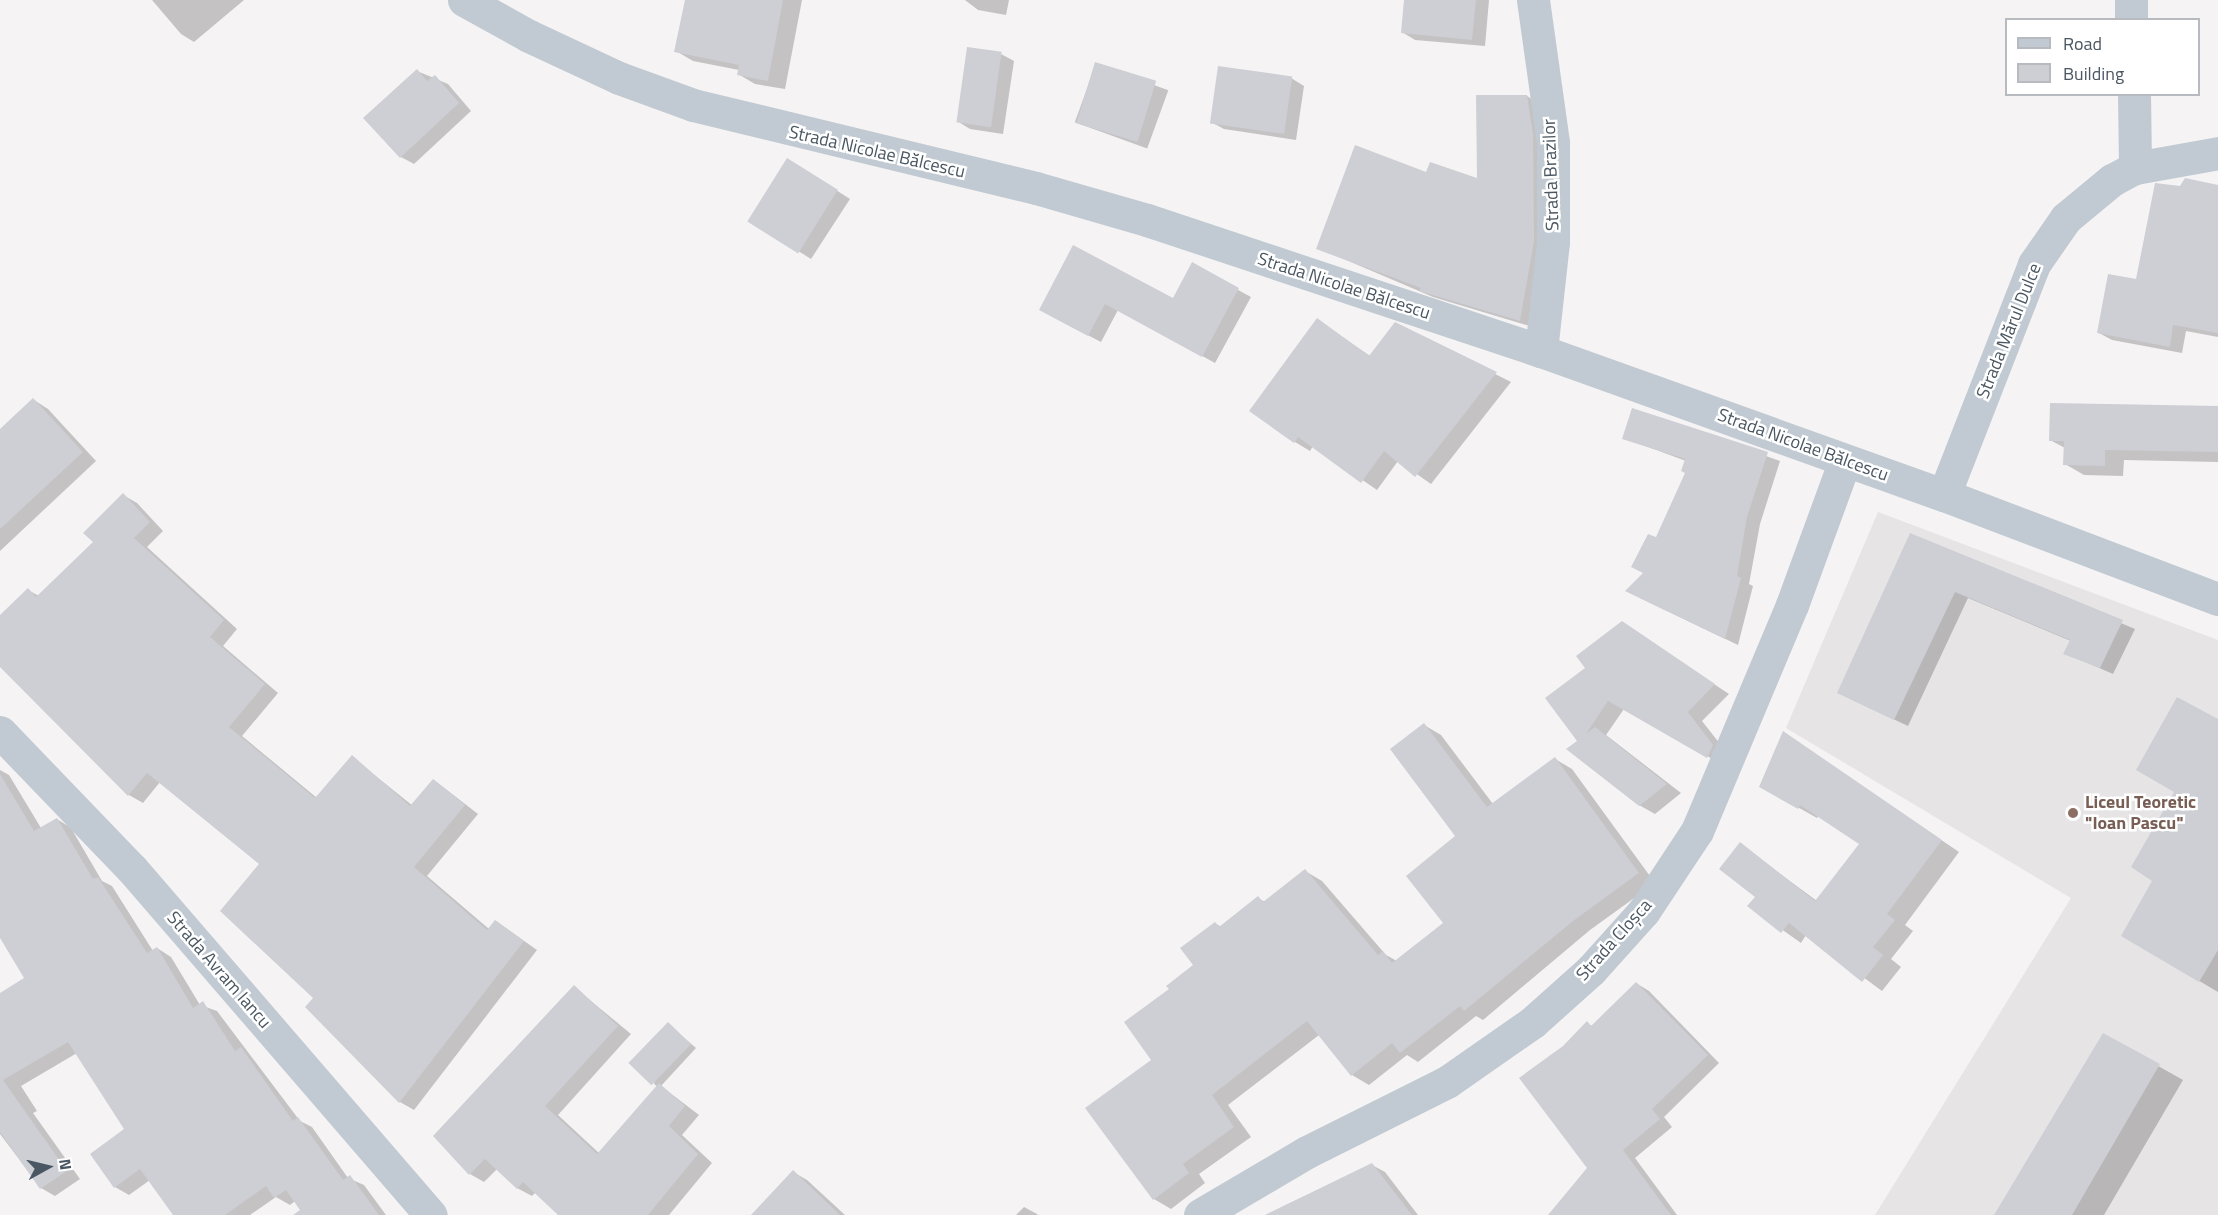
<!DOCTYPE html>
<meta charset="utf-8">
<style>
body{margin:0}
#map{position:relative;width:2218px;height:1215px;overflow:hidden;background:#f5f3f3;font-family:"Titillium Web",sans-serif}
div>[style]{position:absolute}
.education>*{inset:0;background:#e6e4e5}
.shadow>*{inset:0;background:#0003;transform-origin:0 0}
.building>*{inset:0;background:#cdcfd5;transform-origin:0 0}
.street>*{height:33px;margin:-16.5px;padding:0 16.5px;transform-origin:16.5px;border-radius:16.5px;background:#c1cad2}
.dots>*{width:16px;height:16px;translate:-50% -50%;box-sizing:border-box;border:3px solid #fff;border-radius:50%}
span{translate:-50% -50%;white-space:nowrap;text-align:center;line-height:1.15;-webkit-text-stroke:5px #fff;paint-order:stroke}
.street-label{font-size:18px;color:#4a5661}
.education-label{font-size:18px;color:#785e54;font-weight:700}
.left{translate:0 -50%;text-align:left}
.legend{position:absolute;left:2005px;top:18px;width:195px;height:78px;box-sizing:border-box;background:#fff;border:2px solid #b7bbc0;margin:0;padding:8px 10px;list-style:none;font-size:18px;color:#4a5661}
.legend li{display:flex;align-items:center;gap:12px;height:30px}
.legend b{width:30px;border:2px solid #b7bbc0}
.north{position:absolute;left:18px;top:1137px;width:60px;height:60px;-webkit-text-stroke:4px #fff;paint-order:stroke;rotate:82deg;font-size:16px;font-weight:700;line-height:24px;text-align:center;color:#4a5661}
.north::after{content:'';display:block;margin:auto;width:21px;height:27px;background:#4a5661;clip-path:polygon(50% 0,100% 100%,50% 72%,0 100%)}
</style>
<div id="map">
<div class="education">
<div style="clip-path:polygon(1878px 512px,2218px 640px,2218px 1215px,1875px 1215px,2071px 898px,1786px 728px)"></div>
</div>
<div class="shadow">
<div style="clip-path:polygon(152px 0,244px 0,194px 42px,181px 34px)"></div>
<div style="clip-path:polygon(686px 0,802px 0,785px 89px,755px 84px,738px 74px,739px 70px,693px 61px,676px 51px)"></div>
<div style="clip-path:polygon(965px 0,1009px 0,1006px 15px,978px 10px)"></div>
<div style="clip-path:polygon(1405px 0,1489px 0,1485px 46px,1415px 40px,1402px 32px)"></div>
<div style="clip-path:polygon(1001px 54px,1014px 61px,1003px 134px,970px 129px,957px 121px)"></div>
<div style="left:1096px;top:64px;width:77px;height:62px;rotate:20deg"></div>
<div style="clip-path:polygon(417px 71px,448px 84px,471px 111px,414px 164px,401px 157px)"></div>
<div style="clip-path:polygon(1291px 78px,1304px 86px,1296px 140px,1224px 129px,1211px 122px)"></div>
<div style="clip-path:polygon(1527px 96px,1540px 104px,1545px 142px,1533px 327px,1433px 297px,1318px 248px,1478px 180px)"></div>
<div style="clip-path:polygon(800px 167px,850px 199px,811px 259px,749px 220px)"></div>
<div style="clip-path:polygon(2218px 187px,2218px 337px,2186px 331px,2182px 353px,2112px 340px,2099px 333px,2137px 281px,2180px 188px)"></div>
<div style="clip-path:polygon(1073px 247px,1174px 300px,1192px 265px,1251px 297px,1215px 363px,1118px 310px,1101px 342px,1053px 317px)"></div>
<div style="clip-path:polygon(1318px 320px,1370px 356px,1398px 325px,1511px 382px,1431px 484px,1398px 461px,1377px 490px,1313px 446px,1310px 451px,1295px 442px,1251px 411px)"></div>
<div style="clip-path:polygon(34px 400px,48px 409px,96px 461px,0 551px,0 431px)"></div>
<div style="clip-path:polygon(2218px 408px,2218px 462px,2124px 460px,2123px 476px,2084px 475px,2065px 464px,2065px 448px,2050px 440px)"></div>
<div style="clip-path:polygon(1633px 409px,1780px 461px,1760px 524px,1749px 584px,1753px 586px,1738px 645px,1640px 598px,1656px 540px,1687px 473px,1686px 461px,1624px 438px)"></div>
<div style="clip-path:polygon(123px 495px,137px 503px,163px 531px,147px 547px,237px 629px,223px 646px,278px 693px,242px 736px,317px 798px,352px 757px,413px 806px,434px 780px,478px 814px,427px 876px,489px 929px,496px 921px,537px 950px,414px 1110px,400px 1102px,307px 1007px,315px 998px,261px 864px,160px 782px,143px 803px,129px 795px,0 664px,0 617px,28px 590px,39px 596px,95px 542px)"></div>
<div style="clip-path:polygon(1911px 535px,2135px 629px,2113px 674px,2065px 653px,2071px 641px,1968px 598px,1908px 726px,1851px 699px)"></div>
<div style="clip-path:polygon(1622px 623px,1729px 694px,1702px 721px,1728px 754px,1723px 765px,1624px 709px,1606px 735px,1681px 793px,1655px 814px,1639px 805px,1579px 741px,1587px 668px)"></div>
<div style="clip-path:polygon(2218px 721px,2218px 992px,2123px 936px,2154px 880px,2176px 792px)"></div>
<div style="clip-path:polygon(1424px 725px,1441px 735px,1493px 804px,1555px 759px,1572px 769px,1655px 883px,1590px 930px,1483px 1020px,1476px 1016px,1418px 1062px,1407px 1055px,1369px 1085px,1352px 1075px,1319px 1035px,1228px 1105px,1251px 1137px,1199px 1174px,1205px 1183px,1171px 1209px,1154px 1199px,1171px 989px,1195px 965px,1215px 923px,1221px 927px,1258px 898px,1265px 902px,1305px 871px,1322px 881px,1386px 955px,1397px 961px,1445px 923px,1457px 836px)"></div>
<div style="clip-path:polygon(1784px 733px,1959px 852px,1905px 925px,1913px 931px,1891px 959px,1901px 967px,1882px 991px,1806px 935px,1801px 943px,1749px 906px,1757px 896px,1740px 844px,1817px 901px,1861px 844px,1819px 815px,1817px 818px,1760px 786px)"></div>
<div style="clip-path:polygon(0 770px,9px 775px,41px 828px,57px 819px,71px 828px,102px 881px,112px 886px,153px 951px,157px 948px,171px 957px,200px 1005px,217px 1011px,300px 1121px,312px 1127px,348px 1178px,364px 1185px,386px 1215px,306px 1215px,295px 1201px,290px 1205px,276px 1197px,250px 1215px,175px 1215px,150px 1180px,129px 1195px,115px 1187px,126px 1130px,77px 1053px,21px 1086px,37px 1111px,33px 1113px,80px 1179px,55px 1196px,41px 1188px,0 1134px,0 1039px,26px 979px,0 935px)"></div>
<div style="clip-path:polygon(1636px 983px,1649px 991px,1719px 1063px,1664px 1117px,1672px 1127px,1635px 1158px,1677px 1215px,1550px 1215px,1589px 1168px,1564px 1047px,1587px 1023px,1592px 1026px)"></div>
<div style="clip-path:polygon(574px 987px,631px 1034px,558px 1115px,600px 1154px,658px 1087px,654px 1084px,668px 1024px,696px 1048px,661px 1086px,699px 1115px,682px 1135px,712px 1163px,669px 1215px,561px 1215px,536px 1192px,532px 1196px,517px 1188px,497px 1169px,484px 1182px,470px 1174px)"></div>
<div style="clip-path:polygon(2103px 1035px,2183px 1080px,2104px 1215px,1996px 1215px)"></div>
<div style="clip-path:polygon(1372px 1165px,1385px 1172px,1418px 1215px,1273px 1215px)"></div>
<div style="clip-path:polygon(793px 1172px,807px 1180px,845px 1215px,753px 1215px)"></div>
<div style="clip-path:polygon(1024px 1207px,1037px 1214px,1038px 1215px,1016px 1215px)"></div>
</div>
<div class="building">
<div style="clip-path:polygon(685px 0,783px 0,768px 81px,737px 75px,739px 65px,674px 52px)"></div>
<div style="clip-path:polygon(1404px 0,1476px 0,1472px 40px,1401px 33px)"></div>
<div style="left:967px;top:47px;width:35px;height:76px;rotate:8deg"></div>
<div style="left:1095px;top:62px;width:64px;height:64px;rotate:17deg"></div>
<div style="left:1218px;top:66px;width:75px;height:58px;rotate:8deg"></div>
<div style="clip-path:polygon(417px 69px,427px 81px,435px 75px,459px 103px,400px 158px,363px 118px)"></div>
<div style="clip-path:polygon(1476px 95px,1527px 95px,1533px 134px,1534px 241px,1520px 321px,1419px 291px,1421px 288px,1316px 249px,1355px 145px,1426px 172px,1430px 162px,1477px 178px)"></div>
<div style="left:787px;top:158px;width:60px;height:75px;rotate:32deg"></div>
<div style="clip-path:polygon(2185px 178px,2218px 185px,2218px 333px,2173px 325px,2170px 347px,2097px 333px,2108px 274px,2136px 279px,2155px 183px,2180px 186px)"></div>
<div style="clip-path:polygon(1073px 245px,1173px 298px,1192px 262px,1239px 288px,1202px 357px,1105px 304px,1088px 336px,1039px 310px)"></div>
<div style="clip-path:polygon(1317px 318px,1369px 356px,1395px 322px,1497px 372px,1415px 477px,1384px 451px,1361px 483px,1298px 437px,1294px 443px,1249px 411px)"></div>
<div style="clip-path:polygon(33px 398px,83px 452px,0 529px,0 429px)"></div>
<div style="clip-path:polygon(2050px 403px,2218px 406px,2218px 452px,2105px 450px,2105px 466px,2063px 465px,2064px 441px,2049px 441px)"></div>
<div style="clip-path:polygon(1632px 408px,1768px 452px,1747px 517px,1737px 576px,1741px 578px,1725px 639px,1625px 591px,1643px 573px,1631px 567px,1648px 534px,1656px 537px,1685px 473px,1681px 471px,1685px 459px,1622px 439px)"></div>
<div style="clip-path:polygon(123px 493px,150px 522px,134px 538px,224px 620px,210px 637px,265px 684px,229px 727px,315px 798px,352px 755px,410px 806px,433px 779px,465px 805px,414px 867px,487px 930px,495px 920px,524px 941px,399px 1103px,305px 1007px,313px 998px,220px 911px,259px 864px,147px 773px,128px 796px,0 667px,0 615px,28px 588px,36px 597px,93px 542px,83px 533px)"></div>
<div style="clip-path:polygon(1910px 533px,2123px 620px,2100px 668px,2063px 654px,2070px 640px,1955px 592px,1894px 720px,1837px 693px)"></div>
<div style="clip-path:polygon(1622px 621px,1715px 684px,1688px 712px,1713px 745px,1707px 758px,1608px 701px,1586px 734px,1595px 727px,1667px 784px,1639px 806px,1566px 749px,1577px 741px,1545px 698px,1585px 668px,1576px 656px)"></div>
<div style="clip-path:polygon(2177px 697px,2218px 719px,2218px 950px,2199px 982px,2121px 936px,2152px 881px,2131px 867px,2174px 792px,2136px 770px)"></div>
<div style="clip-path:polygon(1424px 723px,1487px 807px,1555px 757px,1639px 873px,1573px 921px,1464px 1011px,1460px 1006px,1400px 1053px,1392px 1043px,1351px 1076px,1307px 1021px,1212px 1095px,1234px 1127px,1183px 1164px,1189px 1173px,1153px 1200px,1085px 1108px,1151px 1060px,1124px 1022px,1169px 989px,1166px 986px,1193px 965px,1180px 948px,1215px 922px,1219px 927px,1258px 896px,1263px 902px,1305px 869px,1378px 955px,1383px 951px,1392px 963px,1443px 923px,1406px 876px,1455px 836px,1390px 749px)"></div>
<div style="clip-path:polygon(1783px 731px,1942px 840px,1887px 914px,1895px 920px,1873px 947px,1883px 955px,1862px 982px,1789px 923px,1781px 933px,1747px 906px,1755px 897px,1719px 869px,1740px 842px,1815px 901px,1859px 844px,1800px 805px,1798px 809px,1759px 787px)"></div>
<div style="clip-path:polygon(0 774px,34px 831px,57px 818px,93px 879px,98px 877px,147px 953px,157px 947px,193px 1008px,203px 1001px,235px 1051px,241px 1047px,293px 1121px,298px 1117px,343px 1180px,350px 1175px,379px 1215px,293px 1215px,300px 1210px,286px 1190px,274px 1198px,266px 1186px,225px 1215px,173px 1215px,140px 1169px,114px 1188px,90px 1154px,124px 1129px,68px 1042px,3px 1080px,67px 1171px,40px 1189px,0 1132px,0 993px,24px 978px,0 938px)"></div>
<div style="clip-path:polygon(1636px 982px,1708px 1055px,1652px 1109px,1660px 1119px,1623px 1150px,1671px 1215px,1548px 1215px,1587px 1168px,1519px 1078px,1563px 1046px,1587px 1021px,1591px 1026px)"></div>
<div style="clip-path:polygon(574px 985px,618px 1026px,545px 1106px,597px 1154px,659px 1083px,685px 1106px,669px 1126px,698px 1154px,648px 1215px,558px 1215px,523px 1182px,517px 1189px,485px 1159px,469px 1175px,433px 1136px)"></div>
<div style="left:668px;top:1022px;width:32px;height:57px;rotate:44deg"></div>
<div style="clip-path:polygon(2103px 1033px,2160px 1064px,2072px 1215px,1994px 1215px)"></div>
<div style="clip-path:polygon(1372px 1163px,1412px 1215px,1265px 1215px)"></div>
<div style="clip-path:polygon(793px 1170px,840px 1215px,751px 1215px)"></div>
</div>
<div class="street">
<div style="left:464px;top:0;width:74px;rotate:29deg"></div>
<div style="left:529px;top:36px;width:99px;rotate:25deg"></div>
<div style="left:619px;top:78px;width:79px;rotate:20deg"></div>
<div style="left:693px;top:105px;width:353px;rotate:13.6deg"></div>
<div style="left:1036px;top:188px;width:116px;rotate:16.1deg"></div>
<div style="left:1147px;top:220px;width:415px;rotate:18.4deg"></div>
<div style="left:1541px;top:351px;width:428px;rotate:19.7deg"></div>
<div style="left:1944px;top:495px;width:293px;rotate:20.8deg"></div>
<div style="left:1533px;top:0;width:143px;rotate:82deg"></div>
<div style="left:1553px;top:142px;width:100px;rotate:90deg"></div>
<div style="left:1553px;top:242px;width:110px;rotate:96.3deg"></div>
<div style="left:2131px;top:0;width:20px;rotate:90deg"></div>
<div style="left:2134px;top:94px;width:74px;rotate:89.2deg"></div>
<div style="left:1944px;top:495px;width:248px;rotate:-68.7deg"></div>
<div style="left:2034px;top:264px;width:56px;rotate:-55.2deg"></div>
<div style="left:2066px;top:218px;width:60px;rotate:-39.6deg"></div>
<div style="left:2112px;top:180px;width:26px;rotate:-28deg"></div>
<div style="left:2135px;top:168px;width:84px;rotate:-10.2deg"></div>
<div style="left:0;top:732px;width:190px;rotate:46.1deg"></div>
<div style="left:132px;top:869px;width:457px;rotate:49.2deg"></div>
<div style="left:1200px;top:1215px;width:124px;rotate:-30.5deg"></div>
<div style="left:1307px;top:1152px;width:157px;rotate:-26.6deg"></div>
<div style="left:1447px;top:1082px;width:105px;rotate:-34.9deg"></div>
<div style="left:1533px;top:1022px;width:78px;rotate:-41.9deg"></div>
<div style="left:1591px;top:970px;width:79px;rotate:-48.1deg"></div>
<div style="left:1644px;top:911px;width:96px;rotate:-56.5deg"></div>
<div style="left:1697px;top:831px;width:245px;rotate:-67.2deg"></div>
<div style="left:1792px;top:605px;width:154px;rotate:-69.9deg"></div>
</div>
<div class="dots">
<div style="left:2073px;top:813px;background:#8d6e63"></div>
</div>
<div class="street-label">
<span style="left:877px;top:152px;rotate:13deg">Strada Nicolae Bălcescu</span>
<span style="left:1551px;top:175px;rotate:-92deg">Strada Brazilor</span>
<span style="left:1344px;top:286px;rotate:18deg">Strada Nicolae Bălcescu</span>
<span style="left:2009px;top:331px;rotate:-68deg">Strada Mărul Dulce</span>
<span style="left:1803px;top:445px;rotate:20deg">Strada Nicolae Bălcescu</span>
<span style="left:1614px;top:940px;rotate:-48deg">Strada Cloșca</span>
<span style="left:219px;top:970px;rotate:49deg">Strada Avram Iancu</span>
</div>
<div class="education-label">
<span class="left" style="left:2085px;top:813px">Liceul Teoretic<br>"Ioan Pascu"</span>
</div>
<ul class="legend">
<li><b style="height:8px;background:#c1cad2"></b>Road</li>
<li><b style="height:16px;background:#cdcfd5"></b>Building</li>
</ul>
<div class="north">N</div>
</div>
